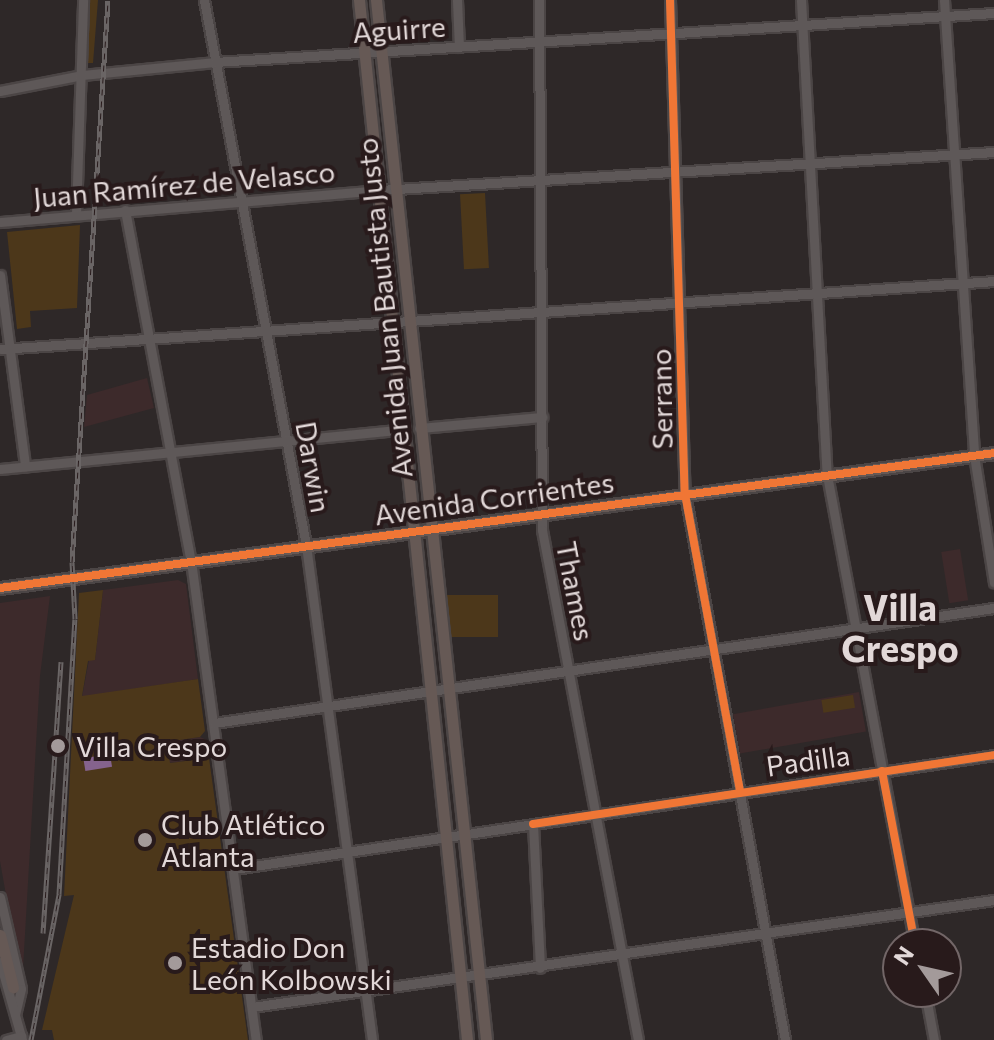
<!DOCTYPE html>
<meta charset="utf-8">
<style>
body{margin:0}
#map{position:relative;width:994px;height:1040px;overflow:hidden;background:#2e2828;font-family:Commissioner,sans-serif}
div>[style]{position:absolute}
.built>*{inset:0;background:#3d2a2b;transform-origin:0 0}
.green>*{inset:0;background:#4c371a;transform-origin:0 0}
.water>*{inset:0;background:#85638d;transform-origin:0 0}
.roads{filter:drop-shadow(2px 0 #4b4545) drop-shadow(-2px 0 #4b4545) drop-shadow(0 2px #4b4545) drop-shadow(0 -2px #4b4545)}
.minor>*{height:9px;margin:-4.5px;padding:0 4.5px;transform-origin:4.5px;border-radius:4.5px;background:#5e5858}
.major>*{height:11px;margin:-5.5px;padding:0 5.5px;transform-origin:5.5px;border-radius:5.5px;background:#665955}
.rail>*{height:5px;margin-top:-2.5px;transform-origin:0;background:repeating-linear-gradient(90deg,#281a1b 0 6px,#6a6565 0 12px);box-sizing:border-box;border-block:2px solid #6a6565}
.cycleway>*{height:8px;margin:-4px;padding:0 4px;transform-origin:4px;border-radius:4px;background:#f07635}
.dots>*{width:22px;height:22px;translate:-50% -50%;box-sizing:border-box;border:4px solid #281a1b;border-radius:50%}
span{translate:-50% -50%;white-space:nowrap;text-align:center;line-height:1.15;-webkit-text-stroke:8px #281a1b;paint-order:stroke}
.street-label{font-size:28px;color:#e2d8d8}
.poi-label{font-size:28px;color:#e2d8d8}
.left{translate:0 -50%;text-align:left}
.district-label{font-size:36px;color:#e2d8d8;font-weight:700}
.north{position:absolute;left:882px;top:928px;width:80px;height:80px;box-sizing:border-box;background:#281a1b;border:2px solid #726667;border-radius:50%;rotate:304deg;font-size:22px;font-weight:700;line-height:32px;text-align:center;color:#e2d8d8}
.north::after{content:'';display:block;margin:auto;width:28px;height:36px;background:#a39a9a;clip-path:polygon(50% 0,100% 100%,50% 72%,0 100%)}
</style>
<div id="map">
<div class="built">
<div style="clip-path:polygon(147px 378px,154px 408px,84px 427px,87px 395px)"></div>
<div style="left:960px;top:549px;width:52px;height:19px;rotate:81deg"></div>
<div style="clip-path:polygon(178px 580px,186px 584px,198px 679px,82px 697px,89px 660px,95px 660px,103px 590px)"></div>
<div style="clip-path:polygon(50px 596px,40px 676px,22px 986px,0 861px,0 603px)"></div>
<div style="left:859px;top:692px;width:40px;height:128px;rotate:80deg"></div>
<div style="clip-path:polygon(200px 737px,207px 740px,209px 758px,169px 763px,166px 742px)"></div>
</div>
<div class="green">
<div style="clip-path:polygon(86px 0,98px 0,93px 63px,87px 63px)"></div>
<div style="left:485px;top:193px;width:75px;height:25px;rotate:87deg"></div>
<div style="clip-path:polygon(80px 225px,77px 308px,30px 311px,31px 327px,17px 329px,7px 232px)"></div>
<div style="clip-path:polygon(103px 590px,95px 660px,88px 661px,82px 696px,198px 679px,205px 731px,200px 737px,166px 742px,170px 763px,209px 758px,248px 1040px,54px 1040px,52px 1030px,42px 1030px,74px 895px,64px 896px,79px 593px)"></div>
<div style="left:498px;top:595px;width:42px;height:51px;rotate:90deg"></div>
<div style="left:853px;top:695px;width:13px;height:32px;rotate:81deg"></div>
</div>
<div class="water">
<div style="left:110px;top:754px;width:13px;height:27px;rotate:81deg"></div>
</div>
<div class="roads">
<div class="minor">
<div style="left:204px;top:0;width:554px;rotate:79.4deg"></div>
<div style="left:306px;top:545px;width:499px;rotate:82.4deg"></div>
<div style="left:457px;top:0;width:47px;rotate:87.6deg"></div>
<div style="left:539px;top:0;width:530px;rotate:89.68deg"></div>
<div style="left:542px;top:530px;width:519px;rotate:79.34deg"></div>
<div style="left:670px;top:0;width:494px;rotate:88.3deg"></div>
<div style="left:685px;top:494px;width:555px;rotate:79.62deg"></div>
<div style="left:801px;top:0;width:476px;rotate:86.9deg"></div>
<div style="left:827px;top:475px;width:477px;rotate:79.4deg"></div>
<div style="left:944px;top:0;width:456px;rotate:86.2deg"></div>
<div style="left:974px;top:455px;width:129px;rotate:81.1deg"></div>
<div style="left:0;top:91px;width:84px;rotate:-11deg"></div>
<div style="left:82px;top:75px;width:134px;rotate:-5.6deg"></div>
<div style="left:215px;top:62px;width:781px;rotate:-3.6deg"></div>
<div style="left:125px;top:210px;width:357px;rotate:79.4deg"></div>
<div style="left:191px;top:561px;width:483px;rotate:82.3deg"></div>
<div style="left:76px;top:215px;width:215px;rotate:-88.1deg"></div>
<div style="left:0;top:222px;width:381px;rotate:-4.8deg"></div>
<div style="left:380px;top:190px;width:615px;rotate:-3.54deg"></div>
<div style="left:0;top:275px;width:193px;rotate:82.5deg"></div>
<div style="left:0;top:349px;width:996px;rotate:-3.91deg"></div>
<div style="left:419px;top:428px;width:124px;rotate:-5.1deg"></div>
<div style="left:0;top:469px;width:407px;rotate:-5.6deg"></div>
<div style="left:214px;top:723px;width:788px;rotate:-8.39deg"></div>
<div style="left:533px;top:824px;width:144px;rotate:87.2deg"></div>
<div style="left:234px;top:869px;width:769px;rotate:-8.53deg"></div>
<div style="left:0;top:897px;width:94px;rotate:77.1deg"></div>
<div style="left:21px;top:989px;width:26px;rotate:103deg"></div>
<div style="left:0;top:962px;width:81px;rotate:74.2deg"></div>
<div style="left:925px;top:992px;width:49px;rotate:79.4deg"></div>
<div style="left:252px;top:1007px;width:750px;rotate:-8.21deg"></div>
<div style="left:6px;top:1040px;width:16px;rotate:-15deg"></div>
</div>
<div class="major">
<div style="left:359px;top:0;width:1046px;rotate:84.07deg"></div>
<div style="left:376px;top:0;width:1046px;rotate:83.96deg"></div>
<div style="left:0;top:588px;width:1003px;rotate:-7.73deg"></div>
<div style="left:0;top:935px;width:54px;rotate:76deg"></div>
</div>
</div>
<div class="rail">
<div style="left:43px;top:933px;width:272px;rotate:-86.2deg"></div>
<div style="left:31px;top:1040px;width:149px;rotate:-79.1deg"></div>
<div style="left:59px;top:894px;width:275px;rotate:-86.7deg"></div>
<div style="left:75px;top:619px;width:57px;rotate:-93deg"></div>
<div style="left:72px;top:562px;width:563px;rotate:-86.33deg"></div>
</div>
<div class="cycleway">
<div style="left:670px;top:0;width:494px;rotate:88.3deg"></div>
<div style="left:685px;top:494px;width:302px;rotate:79.5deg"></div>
<div style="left:0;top:588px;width:1003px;rotate:-7.73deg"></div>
<div style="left:882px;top:771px;width:176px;rotate:79.2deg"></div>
<div style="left:533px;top:824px;width:466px;rotate:-8.5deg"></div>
</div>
<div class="dots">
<div style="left:58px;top:746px;background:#a39a9a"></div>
<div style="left:145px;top:840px;background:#a39a9a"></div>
<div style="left:175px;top:963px;background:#a39a9a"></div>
</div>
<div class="street-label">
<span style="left:399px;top:29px;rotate:-4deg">Aguirre</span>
<span style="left:184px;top:184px;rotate:-5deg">Juan Ramírez de Velasco</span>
<span style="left:384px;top:308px;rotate:-96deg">Avenida Juan Bautista Justo</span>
<span style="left:661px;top:399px;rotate:-91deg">Serrano</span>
<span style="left:314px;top:467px;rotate:80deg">Darwin</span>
<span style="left:494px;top:498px;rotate:-8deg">Avenida Corrientes</span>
<span style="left:576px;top:591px;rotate:79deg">Thames</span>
<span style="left:808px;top:760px;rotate:-8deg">Padilla</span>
</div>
<div class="poi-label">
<span class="left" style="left:76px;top:746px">Villa Crespo</span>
<span class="left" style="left:161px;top:840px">Club Atlético<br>Atlanta</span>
<span class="left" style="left:191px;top:963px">Estadio Don<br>León Kolbowski</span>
</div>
<div class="district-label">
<span style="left:900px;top:627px">Villa<br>Crespo</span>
</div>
<div class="north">N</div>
</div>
